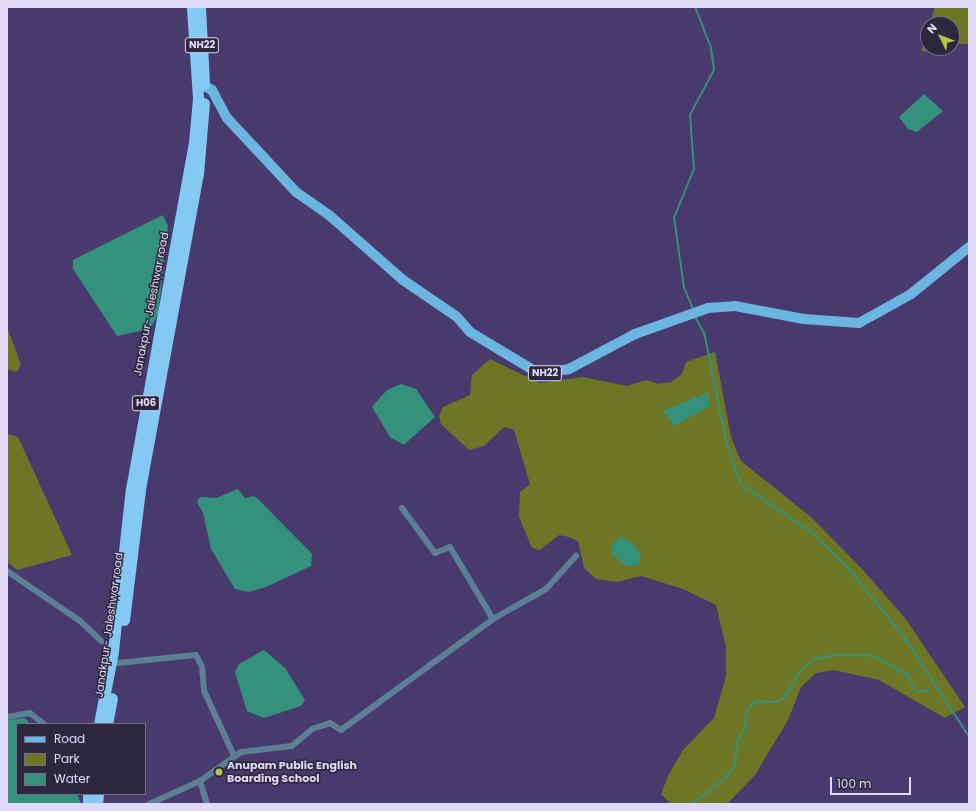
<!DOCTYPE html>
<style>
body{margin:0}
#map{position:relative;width:976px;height:811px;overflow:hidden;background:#493a6d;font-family:Poppins,sans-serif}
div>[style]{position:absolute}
.green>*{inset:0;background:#6c7624}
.water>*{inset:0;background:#34917c}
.stream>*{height:1.5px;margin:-0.75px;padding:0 0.75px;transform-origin:0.75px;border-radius:0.75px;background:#34917c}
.street>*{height:6px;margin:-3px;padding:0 3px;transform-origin:3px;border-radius:3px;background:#5b7f94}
.primary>*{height:10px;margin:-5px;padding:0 5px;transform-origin:5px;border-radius:5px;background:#6ab6e1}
.highway>*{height:11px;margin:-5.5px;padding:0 5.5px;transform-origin:5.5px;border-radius:5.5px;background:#83c9f3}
.dots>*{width:11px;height:11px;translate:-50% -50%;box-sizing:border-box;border:2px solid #2d273e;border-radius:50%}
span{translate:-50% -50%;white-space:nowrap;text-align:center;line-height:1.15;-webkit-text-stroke:3px #2d273e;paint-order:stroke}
.shield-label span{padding:1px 3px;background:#2d273e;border:1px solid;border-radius:3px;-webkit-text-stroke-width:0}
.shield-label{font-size:10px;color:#e0d9f8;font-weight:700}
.street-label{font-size:11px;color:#e0d9f8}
.poi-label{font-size:11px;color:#e0d9f8;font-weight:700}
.left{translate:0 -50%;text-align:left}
.frame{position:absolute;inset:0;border:8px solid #e0d9f8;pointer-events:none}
.legend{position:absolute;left:16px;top:723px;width:130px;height:72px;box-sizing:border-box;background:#2d273e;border:1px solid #756e88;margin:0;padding:5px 7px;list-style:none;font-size:12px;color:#e0d9f8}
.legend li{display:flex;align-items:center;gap:8px;height:20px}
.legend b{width:20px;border:1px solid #756e88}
.north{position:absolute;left:920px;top:16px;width:40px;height:40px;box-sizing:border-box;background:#2d273e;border:1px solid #756e88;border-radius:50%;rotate:313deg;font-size:11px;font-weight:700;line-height:16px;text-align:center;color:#e0d9f8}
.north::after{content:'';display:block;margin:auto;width:14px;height:18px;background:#b4c24a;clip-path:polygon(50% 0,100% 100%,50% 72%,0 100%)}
.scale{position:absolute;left:830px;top:777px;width:81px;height:18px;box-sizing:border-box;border:2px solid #e0d9f8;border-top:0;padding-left:5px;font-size:12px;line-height:14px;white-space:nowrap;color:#e0d9f8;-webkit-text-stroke:3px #2d273e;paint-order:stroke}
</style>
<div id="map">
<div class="green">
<div style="clip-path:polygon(935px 7px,969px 7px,969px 44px,956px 44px,950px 53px,921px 51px,928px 34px,928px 48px,952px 48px,952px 24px,930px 24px)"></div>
<div style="clip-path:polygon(7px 327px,21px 365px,17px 372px,7px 369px)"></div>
<div style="clip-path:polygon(715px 352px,731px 437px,741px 461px,811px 517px,863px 570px,905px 618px,965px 707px,945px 718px,879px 680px,834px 670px,816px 673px,801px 687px,788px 720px,755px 775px,727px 804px,671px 804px,661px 794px,668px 776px,683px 750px,714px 718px,726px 676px,726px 647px,716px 605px,683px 589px,641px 576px,617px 582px,596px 579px,584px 568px,578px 541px,569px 537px,559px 535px,540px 550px,532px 548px,519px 517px,520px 492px,530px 484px,514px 430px,504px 427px,484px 446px,469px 450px,441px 424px,439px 416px,443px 407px,470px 395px,472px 375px,490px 359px,540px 383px,583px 377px,627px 386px,646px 380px,658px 384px,671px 382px,682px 374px,686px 362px)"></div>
<div style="clip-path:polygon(7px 434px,18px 437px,72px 555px,17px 570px,7px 562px)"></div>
</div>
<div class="water">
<div style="clip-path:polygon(924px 94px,943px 111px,917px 132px,908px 129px,899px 117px)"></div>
<div style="clip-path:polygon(163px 215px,168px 226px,158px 315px,150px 329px,117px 336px,73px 269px,73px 260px)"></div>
<div style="clip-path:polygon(401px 384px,416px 389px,435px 417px,404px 445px,390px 437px,372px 407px,387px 390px)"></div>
<div style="clip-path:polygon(709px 392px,709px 406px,675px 426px,663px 411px)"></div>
<div style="clip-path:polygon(238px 489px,245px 498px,254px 496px,258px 499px,312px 554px,311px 566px,266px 587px,249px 592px,235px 589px,211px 549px,203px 513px,197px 502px,200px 497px,216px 498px)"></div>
<div style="clip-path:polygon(621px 536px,635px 546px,641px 557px,639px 565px,626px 566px,612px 554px,612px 545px)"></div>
<div style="clip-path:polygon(264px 650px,285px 668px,305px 700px,301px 706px,264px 718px,247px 711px,235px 672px,239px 664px)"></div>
<div style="clip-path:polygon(25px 718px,30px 724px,17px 724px,17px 794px,77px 794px,81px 804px,7px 804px,7px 720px)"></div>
</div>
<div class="stream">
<div style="left:693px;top:309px;width:23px;rotate:-113deg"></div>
<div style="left:684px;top:288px;width:71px;rotate:-98.1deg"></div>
<div style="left:674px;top:218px;width:53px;rotate:-67.8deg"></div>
<div style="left:694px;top:169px;width:54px;rotate:-94.2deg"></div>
<div style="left:690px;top:115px;width:51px;rotate:-61.9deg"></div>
<div style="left:714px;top:70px;width:22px;rotate:-98deg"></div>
<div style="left:711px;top:48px;width:44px;rotate:-111.3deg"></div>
<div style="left:695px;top:316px;width:21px;rotate:61deg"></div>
<div style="left:705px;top:334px;width:107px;rotate:78.7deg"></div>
<div style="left:726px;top:439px;width:47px;rotate:71.6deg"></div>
<div style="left:741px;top:484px;width:83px;rotate:34.3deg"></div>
<div style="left:810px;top:531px;width:50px;rotate:43.4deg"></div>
<div style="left:846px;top:565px;width:94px;rotate:51.1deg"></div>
<div style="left:905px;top:638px;width:117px;rotate:56.9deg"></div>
<div style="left:692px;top:804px;width:42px;rotate:-38.2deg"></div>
<div style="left:725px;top:778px;width:16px;rotate:-52deg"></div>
<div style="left:735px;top:765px;width:24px;rotate:-85deg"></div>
<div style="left:737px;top:741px;width:15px;rotate:-58deg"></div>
<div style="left:745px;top:728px;width:15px;rotate:-86deg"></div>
<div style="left:746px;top:713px;width:9px;rotate:-54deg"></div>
<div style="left:751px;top:706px;width:8px;rotate:-40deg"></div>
<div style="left:757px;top:701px;width:20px;rotate:3deg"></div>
<div style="left:777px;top:702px;width:8px;rotate:-30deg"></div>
<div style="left:784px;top:698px;width:33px;rotate:-59deg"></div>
<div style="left:801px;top:670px;width:18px;rotate:-38deg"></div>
<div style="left:815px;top:659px;width:20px;rotate:-11deg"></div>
<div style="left:835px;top:655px;width:39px;rotate:1deg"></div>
<div style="left:874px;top:656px;width:39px;rotate:30deg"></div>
<div style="left:908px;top:676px;width:18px;rotate:61deg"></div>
<div style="left:917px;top:692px;width:12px;rotate:-9deg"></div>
</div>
<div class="street">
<div style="left:402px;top:508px;width:56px;rotate:53.7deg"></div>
<div style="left:435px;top:553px;width:16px;rotate:-22deg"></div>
<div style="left:450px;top:547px;width:84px;rotate:59.2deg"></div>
<div style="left:7px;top:571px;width:88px;rotate:34.4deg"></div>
<div style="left:80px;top:621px;width:44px;rotate:43.2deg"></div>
<div style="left:118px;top:663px;width:78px;rotate:-5.9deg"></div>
<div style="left:196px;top:655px;width:13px;rotate:63deg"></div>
<div style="left:202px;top:667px;width:24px;rotate:85deg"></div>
<div style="left:204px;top:691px;width:72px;rotate:65.2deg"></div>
<div style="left:7px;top:717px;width:23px;rotate:-10deg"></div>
<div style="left:30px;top:713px;width:18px;rotate:38deg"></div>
<div style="left:200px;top:781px;width:24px;rotate:73deg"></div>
<div style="left:149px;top:804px;width:56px;rotate:-24.3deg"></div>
<div style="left:200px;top:781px;width:50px;rotate:-35.3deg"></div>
<div style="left:241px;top:752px;width:51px;rotate:-6.7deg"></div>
<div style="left:292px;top:746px;width:26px;rotate:-40deg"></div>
<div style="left:312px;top:729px;width:19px;rotate:-18deg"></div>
<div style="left:330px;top:723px;width:13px;rotate:32deg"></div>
<div style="left:341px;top:730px;width:188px;rotate:-36.1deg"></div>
<div style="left:493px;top:619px;width:61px;rotate:-29.5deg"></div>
<div style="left:546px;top:589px;width:45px;rotate:-47.7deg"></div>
</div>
<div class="primary">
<div style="left:197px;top:82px;width:17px;rotate:28deg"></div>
<div style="left:212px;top:90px;width:32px;rotate:62deg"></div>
<div style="left:227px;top:118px;width:101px;rotate:47deg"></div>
<div style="left:296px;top:192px;width:40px;rotate:34.9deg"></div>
<div style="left:329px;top:215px;width:98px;rotate:41.3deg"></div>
<div style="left:403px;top:280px;width:65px;rotate:34.4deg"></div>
<div style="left:457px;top:317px;width:20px;rotate:49deg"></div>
<div style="left:470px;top:332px;width:79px;rotate:31.1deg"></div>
<div style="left:538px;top:373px;width:31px;rotate:-7deg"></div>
<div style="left:569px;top:369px;width:75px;rotate:-27.9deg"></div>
<div style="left:635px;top:334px;width:77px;rotate:-19.6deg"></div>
<div style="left:708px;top:308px;width:27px;rotate:-4deg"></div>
<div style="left:735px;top:306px;width:70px;rotate:10.7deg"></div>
<div style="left:804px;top:319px;width:55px;rotate:4.2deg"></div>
<div style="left:859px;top:323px;width:60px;rotate:-29.1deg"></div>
<div style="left:911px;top:294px;width:75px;rotate:-39deg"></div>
</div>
<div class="highway">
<div style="left:200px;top:7px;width:77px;rotate:87deg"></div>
<div style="left:124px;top:620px;width:132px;rotate:-83deg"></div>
<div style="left:140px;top:489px;width:320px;rotate:-79.6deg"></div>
<div style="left:198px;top:174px;width:71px;rotate:-85.2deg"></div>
<div style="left:99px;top:724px;width:74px;rotate:-79.1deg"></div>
<div style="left:113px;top:651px;width:163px;rotate:-83.7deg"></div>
<div style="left:131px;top:489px;width:352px;rotate:-79.7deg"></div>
<div style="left:194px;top:143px;width:45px;rotate:-84.9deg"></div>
<div style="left:198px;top:98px;width:91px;rotate:-93.8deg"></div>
<div style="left:107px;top:724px;width:26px;rotate:-79deg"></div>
<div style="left:88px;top:794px;width:10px;rotate:90deg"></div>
<div style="left:97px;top:804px;width:10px;rotate:-84deg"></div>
</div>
<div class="dots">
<div style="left:219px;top:772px;background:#b4c24a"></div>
</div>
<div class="shield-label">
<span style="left:202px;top:45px">NH22</span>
<span style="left:545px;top:373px">NH22</span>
<span style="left:146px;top:403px">H06</span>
</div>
<div class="street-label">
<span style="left:151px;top:304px;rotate:-79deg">Janakpur- Jaleshwar road</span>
<span style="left:109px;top:625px;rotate:-82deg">Janakpur- Jaleshwar road</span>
</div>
<div class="poi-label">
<span class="left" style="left:227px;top:772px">Anupam Public English<br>Boarding School</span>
</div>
<div class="frame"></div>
<ul class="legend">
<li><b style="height:5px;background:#6ab6e1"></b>Road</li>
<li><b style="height:11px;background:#6c7624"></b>Park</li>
<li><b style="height:11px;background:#34917c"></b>Water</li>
</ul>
<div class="north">N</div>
<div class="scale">100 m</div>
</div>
